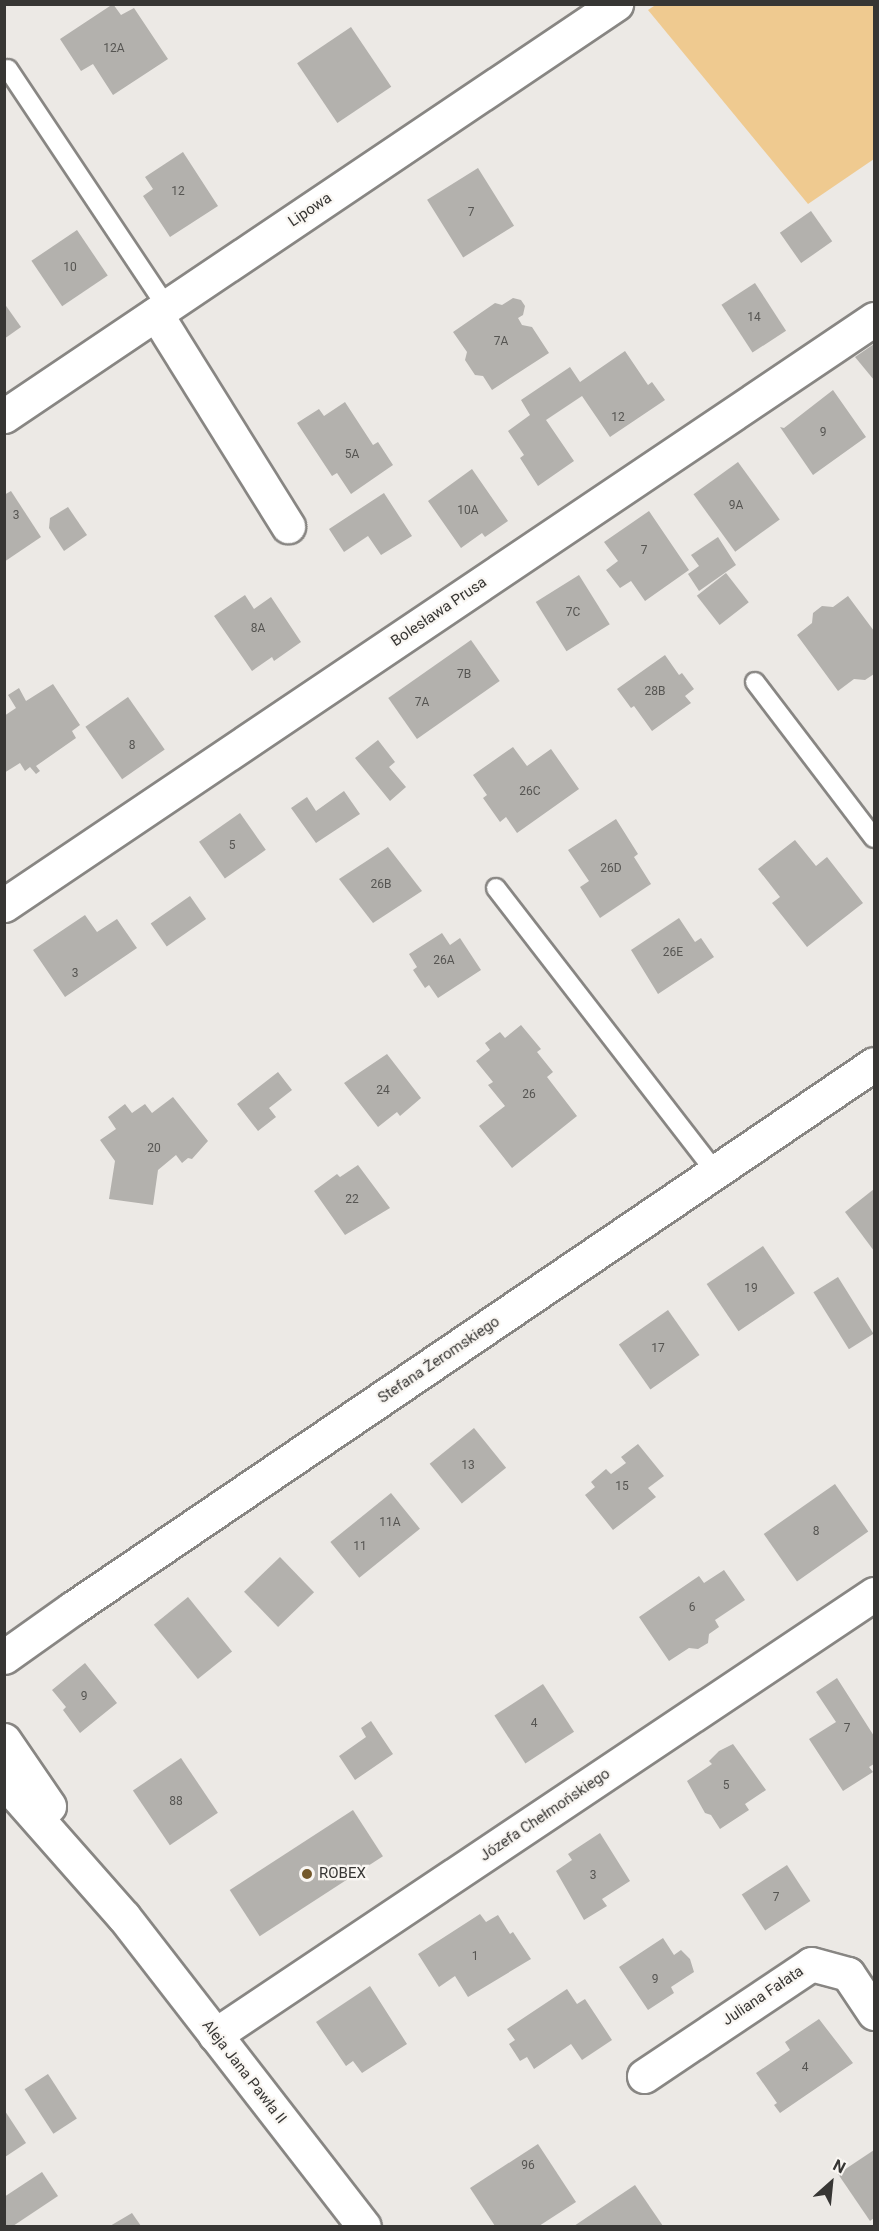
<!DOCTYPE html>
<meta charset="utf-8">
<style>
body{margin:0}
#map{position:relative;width:879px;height:2231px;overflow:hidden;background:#ece9e5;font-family:Roboto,sans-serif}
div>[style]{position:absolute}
.green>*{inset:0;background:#efca90}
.building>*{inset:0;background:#b3b1ad;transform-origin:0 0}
.roads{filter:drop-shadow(2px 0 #888683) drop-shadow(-2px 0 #888683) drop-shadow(0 2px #888683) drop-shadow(0 -2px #888683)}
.service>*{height:18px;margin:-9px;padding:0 9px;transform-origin:9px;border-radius:9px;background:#fff}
.minor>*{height:33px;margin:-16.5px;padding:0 16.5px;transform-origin:16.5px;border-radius:16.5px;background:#fff}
.tertiary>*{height:33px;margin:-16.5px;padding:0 16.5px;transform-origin:16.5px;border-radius:16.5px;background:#fff}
.dots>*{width:16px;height:16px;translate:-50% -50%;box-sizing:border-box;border:3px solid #f9f6f2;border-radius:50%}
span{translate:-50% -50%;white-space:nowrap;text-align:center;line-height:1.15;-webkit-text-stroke:4.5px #f9f6f2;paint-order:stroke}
.number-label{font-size:12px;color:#565552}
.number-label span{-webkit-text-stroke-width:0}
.street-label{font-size:15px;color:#373634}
.poi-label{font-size:15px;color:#373634}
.left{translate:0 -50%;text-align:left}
.frame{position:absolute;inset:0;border:6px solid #373634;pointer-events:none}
.north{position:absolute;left:801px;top:2153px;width:60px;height:60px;-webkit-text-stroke:4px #f9f6f2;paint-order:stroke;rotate:27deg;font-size:16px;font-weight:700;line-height:24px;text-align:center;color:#373634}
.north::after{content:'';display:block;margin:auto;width:21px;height:27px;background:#373634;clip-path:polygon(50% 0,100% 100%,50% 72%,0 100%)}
</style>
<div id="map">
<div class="green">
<div style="clip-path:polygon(657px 4px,874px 5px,874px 159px,808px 204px,648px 10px)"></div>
</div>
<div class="building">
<div style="clip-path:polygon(113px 4px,121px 15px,134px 8px,168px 59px,113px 95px,93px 64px,81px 71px,60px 39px)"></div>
<div style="left:351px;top:27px;width:72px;height:65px;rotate:56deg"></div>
<div style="clip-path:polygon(183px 152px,218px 206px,170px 237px,143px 196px,153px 189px,145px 177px)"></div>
<div style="left:478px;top:168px;width:68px;height:60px;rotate:58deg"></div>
<div style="left:811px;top:211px;width:37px;height:38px;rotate:55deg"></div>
<div style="left:77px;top:230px;width:55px;height:55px;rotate:56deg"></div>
<div style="left:755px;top:283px;width:57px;height:40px;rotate:57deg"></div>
<div style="clip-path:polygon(513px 298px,521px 300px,525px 306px,523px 315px,518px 318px,522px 325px,532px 327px,549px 353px,492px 390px,483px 376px,475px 375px,465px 360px,467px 352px,453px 332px,495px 303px,502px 305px)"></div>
<div style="clip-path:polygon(4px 303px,21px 327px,4px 339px)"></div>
<div style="clip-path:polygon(874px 344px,874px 380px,855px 357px)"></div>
<div style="clip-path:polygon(625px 351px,648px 385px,652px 382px,665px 400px,610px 437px,582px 396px,546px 420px,574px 461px,538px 486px,520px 458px,524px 455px,508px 431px,530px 415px,521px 400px,570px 367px,580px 382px)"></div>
<div style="clip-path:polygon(833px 390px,866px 437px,813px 475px,780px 427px,784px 428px)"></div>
<div style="clip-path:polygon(345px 402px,373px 445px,378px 442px,393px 465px,351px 494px,337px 473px,332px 476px,297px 423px,319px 409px,324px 416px)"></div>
<div style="left:738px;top:462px;width:71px;height:55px;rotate:54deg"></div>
<div style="clip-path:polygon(472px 469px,508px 521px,485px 537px,482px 533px,461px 548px,428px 501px)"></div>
<div style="clip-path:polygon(11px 491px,41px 537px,4px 562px,4px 495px)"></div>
<div style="clip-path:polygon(384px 493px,412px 536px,381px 555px,368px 536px,344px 552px,329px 529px)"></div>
<div style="clip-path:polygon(68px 507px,87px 535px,64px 551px,49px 528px,50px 518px)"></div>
<div style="clip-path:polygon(649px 511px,689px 570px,645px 601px,631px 581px,620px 588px,606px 570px,618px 561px,604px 542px)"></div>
<div style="clip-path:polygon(718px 537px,736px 565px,699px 591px,688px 574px,699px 566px,691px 555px)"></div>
<div style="left:726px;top:573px;width:37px;height:37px;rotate:52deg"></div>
<div style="left:579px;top:575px;width:58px;height:51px;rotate:58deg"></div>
<div style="clip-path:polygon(245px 595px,254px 609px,271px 597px,301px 642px,274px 661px,272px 657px,252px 671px,214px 616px)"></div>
<div style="clip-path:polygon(848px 596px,874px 631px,874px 674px,865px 680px,854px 679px,838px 691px,797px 635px,812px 623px,813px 613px,822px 606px,833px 607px)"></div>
<div style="left:471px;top:640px;width:50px;height:101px;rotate:55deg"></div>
<div style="clip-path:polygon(665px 655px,679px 675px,682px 673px,694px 689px,685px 696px,691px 703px,652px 731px,634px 706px,631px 708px,617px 689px)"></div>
<div style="clip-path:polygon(53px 684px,80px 725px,72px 731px,76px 738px,36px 766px,40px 771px,36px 774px,30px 767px,25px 771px,20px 763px,4px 773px,4px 716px,16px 708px,8px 695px,19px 688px,26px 701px)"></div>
<div style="left:128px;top:697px;width:64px;height:52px;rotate:55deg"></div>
<div style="clip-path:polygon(378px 740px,395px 762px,389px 767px,406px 787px,390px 801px,355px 758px)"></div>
<div style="clip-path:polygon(513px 747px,527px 766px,551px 749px,579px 789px,517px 833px,506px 817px,500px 822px,483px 798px,487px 795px,473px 775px)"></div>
<div style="clip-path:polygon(344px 791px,360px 814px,316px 843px,291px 808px,307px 797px,316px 811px)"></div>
<div style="left:240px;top:813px;width:45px;height:50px;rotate:55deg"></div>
<div style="clip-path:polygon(616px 819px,638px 854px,634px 857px,651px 884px,600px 918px,580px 887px,589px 881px,568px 850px)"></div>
<div style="clip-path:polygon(795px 840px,816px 866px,827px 857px,863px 903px,807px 947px,772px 903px,780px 897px,758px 869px)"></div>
<div style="clip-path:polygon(388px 847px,422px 891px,373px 923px,339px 879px)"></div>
<div style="left:190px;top:896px;width:28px;height:48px;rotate:55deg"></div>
<div style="clip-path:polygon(85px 915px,97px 932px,117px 919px,137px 948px,65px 997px,33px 950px)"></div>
<div style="clip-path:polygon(679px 918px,695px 942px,701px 938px,714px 957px,658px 994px,631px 950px)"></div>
<div style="clip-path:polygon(442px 933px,450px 945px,460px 938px,481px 970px,438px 998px,429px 985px,425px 988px,413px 970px,417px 967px,409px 954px)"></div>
<div style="clip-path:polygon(521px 1025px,541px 1049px,537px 1052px,553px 1072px,547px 1077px,577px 1116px,512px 1168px,479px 1126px,505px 1106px,488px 1085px,493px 1082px,476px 1061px,490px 1050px,485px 1043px,500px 1032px,505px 1038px)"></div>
<div style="clip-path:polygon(387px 1054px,421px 1098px,400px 1116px,397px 1112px,378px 1127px,344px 1083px)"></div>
<div style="clip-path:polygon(278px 1072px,292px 1090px,269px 1108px,276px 1117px,258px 1131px,237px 1104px)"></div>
<div style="clip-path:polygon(173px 1097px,208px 1141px,192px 1159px,188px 1158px,182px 1163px,176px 1155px,158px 1170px,153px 1205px,109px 1199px,115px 1161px,100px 1140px,116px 1129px,108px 1117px,125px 1104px,132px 1113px,145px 1104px,152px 1113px)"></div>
<div style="clip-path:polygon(358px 1165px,390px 1208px,345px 1235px,314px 1191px,337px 1174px,340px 1177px)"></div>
<div style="clip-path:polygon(874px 1189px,874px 1251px,845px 1212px)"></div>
<div style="left:763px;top:1246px;width:57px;height:68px;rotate:56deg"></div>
<div style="left:838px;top:1277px;width:67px;height:29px;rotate:58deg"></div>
<div style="left:668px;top:1310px;width:55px;height:60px;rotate:55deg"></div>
<div style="left:474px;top:1428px;width:51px;height:57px;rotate:51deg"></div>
<div style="clip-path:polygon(638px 1444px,664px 1476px,648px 1488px,656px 1497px,613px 1530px,585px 1495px,595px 1487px,591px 1482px,606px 1469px,611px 1474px,626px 1463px,621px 1457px)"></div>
<div style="left:835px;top:1484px;width:58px;height:87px;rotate:55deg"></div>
<div style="left:391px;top:1493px;width:46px;height:78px;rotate:51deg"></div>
<div style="left:280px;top:1557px;width:49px;height:50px;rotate:46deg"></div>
<div style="clip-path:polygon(724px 1570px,745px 1600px,715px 1620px,719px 1627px,709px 1634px,708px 1643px,698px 1649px,689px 1648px,669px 1661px,639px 1617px,699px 1576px,704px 1583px)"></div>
<div style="left:188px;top:1597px;width:70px;height:44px;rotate:51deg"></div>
<div style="clip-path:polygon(85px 1663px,117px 1703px,80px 1733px,63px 1710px,66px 1707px,52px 1690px)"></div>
<div style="clip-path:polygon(837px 1678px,874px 1736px,874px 1764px,869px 1767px,873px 1772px,843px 1791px,809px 1739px,836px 1722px,816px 1692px)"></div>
<div style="left:543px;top:1684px;width:57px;height:58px;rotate:57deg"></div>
<div style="clip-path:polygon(371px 1721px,393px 1754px,355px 1780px,339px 1756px,366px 1737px,361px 1728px)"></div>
<div style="clip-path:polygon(733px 1744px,766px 1790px,745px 1804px,749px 1810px,720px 1829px,711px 1815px,705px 1813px,687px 1781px,712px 1764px,709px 1761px,719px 1751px)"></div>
<div style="left:181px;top:1758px;width:66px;height:58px;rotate:56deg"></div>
<div style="left:353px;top:1810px;width:55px;height:147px;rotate:57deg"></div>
<div style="clip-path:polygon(600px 1833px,630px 1881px,602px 1899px,607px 1906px,584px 1920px,556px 1871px,572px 1860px,568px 1854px)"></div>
<div style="left:787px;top:1865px;width:43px;height:54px;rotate:57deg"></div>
<div style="clip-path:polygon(480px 1914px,486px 1922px,498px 1915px,510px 1934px,513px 1932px,531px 1959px,468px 1997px,455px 1976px,439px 1987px,418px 1954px)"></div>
<div style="clip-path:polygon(663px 1938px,674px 1955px,681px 1950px,690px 1959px,694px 1972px,671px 1987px,674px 1993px,648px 2010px,619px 1967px)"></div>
<div style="clip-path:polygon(370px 1986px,407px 2044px,362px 2073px,353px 2061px,346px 2066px,316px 2022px)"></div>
<div style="clip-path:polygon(567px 1989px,577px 2004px,585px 1999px,612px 2040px,582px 2060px,571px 2044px,534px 2069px,527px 2057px,520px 2061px,509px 2044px,515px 2040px,507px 2029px)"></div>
<div style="clip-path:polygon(819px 2019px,853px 2063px,780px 2113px,774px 2105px,777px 2103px,756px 2073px,790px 2050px,785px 2042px)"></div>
<div style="left:48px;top:2074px;width:53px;height:28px;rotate:57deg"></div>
<div style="clip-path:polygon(5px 2111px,26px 2143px,5px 2157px)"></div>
<div style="clip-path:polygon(538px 2144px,576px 2202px,539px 2226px,495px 2226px,470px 2188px)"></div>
<div style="clip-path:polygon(874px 2150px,874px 2218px,870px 2221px,838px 2174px)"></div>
<div style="clip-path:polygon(42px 2172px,58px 2196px,13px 2226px,4px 2226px,4px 2197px)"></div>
<div style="clip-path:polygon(635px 2185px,663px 2226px,574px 2226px)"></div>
<div style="clip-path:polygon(132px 2213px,141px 2226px,110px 2226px)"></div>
</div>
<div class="roads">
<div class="service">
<div style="left:8px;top:69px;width:286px;rotate:56.3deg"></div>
<div style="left:755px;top:682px;width:196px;rotate:52.7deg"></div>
<div style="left:496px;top:888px;width:360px;rotate:52.3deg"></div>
</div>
<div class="minor">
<div style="left:156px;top:314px;width:250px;rotate:58.1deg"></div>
<div style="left:4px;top:416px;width:738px;rotate:-33.95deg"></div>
<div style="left:4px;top:905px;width:1049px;rotate:-33.96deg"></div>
<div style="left:4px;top:1657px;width:85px;rotate:-35.4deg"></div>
<div style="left:73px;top:1608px;width:968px;rotate:-34.18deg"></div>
<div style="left:215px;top:2035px;width:793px;rotate:-33.79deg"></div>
<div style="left:644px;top:2076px;width:201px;rotate:-33.8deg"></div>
<div style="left:811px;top:1964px;width:38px;rotate:15deg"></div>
<div style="left:848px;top:1974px;width:47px;rotate:56.3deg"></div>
</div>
<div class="tertiary">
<div style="left:4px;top:1740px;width:80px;rotate:55.7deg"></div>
<div style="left:4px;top:1781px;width:181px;rotate:48.6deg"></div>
<div style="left:124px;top:1917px;width:391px;rotate:52.2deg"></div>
</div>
</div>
<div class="dots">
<div style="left:307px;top:1874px;background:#74592b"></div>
</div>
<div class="number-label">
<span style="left:114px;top:49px">12A</span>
<span style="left:178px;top:192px">12</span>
<span style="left:471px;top:213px">7</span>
<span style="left:70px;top:268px">10</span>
<span style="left:754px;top:318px">14</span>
<span style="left:501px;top:342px">7A</span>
<span style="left:618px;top:418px">12</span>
<span style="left:823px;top:433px">9</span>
<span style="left:352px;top:455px">5A</span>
<span style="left:736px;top:506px">9A</span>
<span style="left:468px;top:511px">10A</span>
<span style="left:16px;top:516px">3</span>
<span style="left:644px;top:551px">7</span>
<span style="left:573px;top:613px">7C</span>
<span style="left:258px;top:629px">8A</span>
<span style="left:464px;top:675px">7B</span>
<span style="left:655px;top:692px">28B</span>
<span style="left:422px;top:703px">7A</span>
<span style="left:132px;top:746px">8</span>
<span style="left:530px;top:792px">26C</span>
<span style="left:232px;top:846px">5</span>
<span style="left:611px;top:869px">26D</span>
<span style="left:381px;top:885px">26B</span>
<span style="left:673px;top:953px">26E</span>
<span style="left:444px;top:961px">26A</span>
<span style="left:75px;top:974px">3</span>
<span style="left:383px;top:1091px">24</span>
<span style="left:529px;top:1095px">26</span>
<span style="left:154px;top:1149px">20</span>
<span style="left:352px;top:1200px">22</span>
<span style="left:751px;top:1289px">19</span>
<span style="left:658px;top:1349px">17</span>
<span style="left:468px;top:1466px">13</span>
<span style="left:622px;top:1487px">15</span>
<span style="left:390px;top:1523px">11A</span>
<span style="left:816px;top:1532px">8</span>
<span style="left:360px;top:1547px">11</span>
<span style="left:692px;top:1608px">6</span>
<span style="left:84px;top:1697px">9</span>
<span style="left:534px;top:1724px">4</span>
<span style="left:847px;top:1729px">7</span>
<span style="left:726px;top:1786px">5</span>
<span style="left:176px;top:1802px">88</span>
<span style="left:593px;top:1876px">3</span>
<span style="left:776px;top:1898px">7</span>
<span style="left:475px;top:1957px">1</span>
<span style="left:655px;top:1980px">9</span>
<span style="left:805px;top:2068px">4</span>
<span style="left:528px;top:2166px">96</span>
</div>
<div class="street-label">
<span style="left:310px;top:210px;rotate:-34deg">Lipowa</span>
<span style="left:439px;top:612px;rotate:-34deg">Bolesława Prusa</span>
<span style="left:439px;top:1360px;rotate:-34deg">Stefana Żeromskiego</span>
<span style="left:545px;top:1815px;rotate:-34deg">Józefa Chełmońskiego</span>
<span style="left:763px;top:1996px;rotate:-34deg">Juliana Fałata</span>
<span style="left:244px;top:2072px;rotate:52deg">Aleja Jana Pawła II</span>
</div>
<div class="poi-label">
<span class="left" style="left:319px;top:1874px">ROBEX</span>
</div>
<div class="frame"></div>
<div class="north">N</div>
</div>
